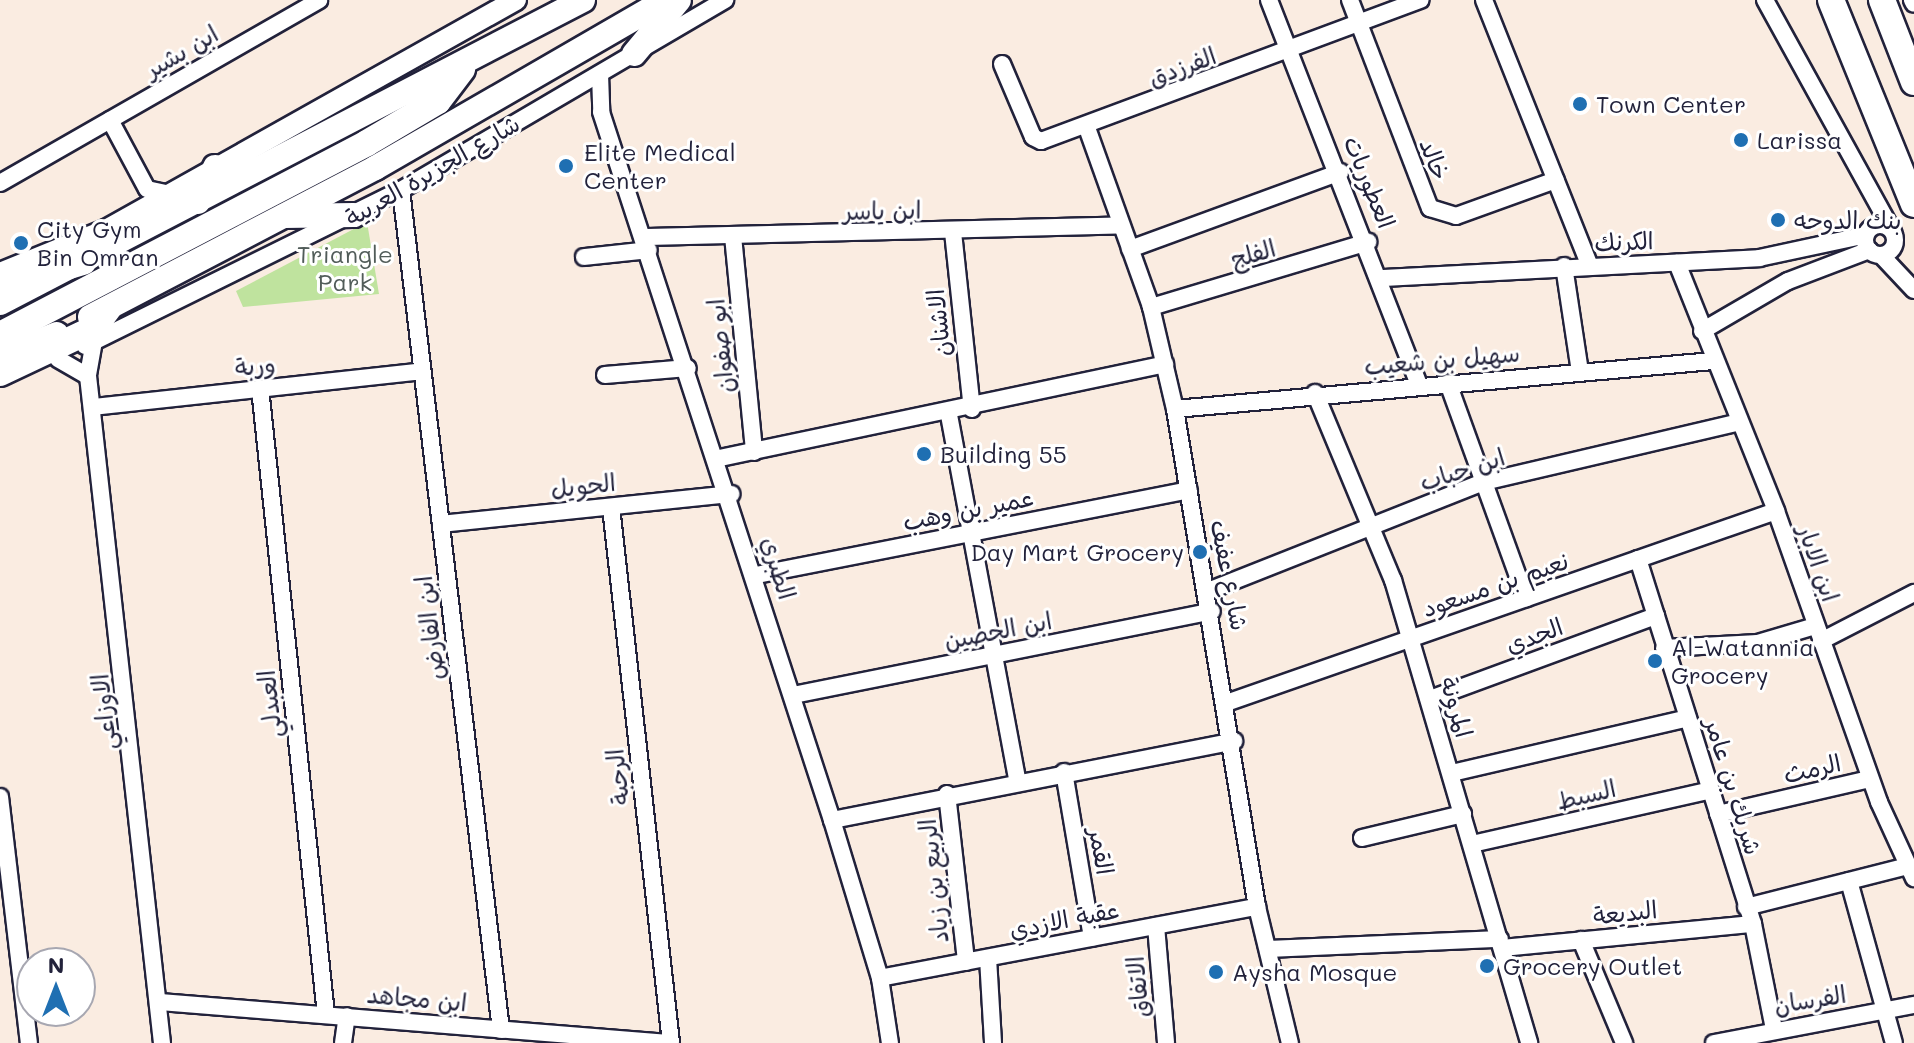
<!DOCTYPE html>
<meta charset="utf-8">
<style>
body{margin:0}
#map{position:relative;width:1914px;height:1043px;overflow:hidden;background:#faece1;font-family:Mali,"Playpen Sans Arabic",sans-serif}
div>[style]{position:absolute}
.green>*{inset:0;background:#bfe39e}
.roads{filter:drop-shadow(2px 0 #22223b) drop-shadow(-2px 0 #22223b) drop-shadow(0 2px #22223b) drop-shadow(0 -2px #22223b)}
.minor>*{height:16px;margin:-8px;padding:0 8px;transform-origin:8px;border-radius:8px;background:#fff}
.minor>.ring{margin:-8px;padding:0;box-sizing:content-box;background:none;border:16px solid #fff;border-radius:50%}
.tertiary>*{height:20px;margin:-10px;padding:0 10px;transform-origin:10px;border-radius:10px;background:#fff}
.secondary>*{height:24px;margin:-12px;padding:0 12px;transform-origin:12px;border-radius:12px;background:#fff}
.primary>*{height:26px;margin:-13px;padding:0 13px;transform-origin:13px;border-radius:13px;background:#fff}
.dots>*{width:22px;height:22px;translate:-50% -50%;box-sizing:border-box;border:4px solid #fff;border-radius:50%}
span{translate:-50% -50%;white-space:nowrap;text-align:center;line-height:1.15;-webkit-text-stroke:6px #fff;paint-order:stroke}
.street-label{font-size:24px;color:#22223b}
.poi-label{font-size:24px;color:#22223b}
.left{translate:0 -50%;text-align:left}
.right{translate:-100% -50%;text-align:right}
.park-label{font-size:24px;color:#515c59}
.north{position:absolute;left:16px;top:947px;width:80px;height:80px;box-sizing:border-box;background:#fff;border:2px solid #a7a7b1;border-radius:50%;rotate:0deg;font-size:22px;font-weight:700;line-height:32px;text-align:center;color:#22223b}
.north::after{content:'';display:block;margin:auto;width:28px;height:36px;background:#1f6fb2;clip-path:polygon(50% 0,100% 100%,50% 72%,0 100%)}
</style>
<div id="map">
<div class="green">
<div style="clip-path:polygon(367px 222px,379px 294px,243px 307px,236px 291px)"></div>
</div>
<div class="roads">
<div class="minor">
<div style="left:1269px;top:0;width:413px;rotate:68.7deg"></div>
<div style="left:1350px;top:0;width:223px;rotate:69deg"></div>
<div style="left:1430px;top:208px;width:27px;rotate:17deg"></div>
<div style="left:1456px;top:216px;width:106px;rotate:-19.8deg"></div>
<div style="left:1484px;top:0;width:286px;rotate:68.3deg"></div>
<div style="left:1765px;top:0;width:265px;rotate:61.1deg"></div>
<div style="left:1912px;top:0;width:4px;rotate:63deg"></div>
<div style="left:1002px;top:64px;width:79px;rotate:67deg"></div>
<div style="left:1033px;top:137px;width:9px;rotate:27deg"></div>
<div style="left:1041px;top:141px;width:405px;rotate:-20.4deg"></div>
<div style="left:600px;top:74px;width:38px;rotate:88deg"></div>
<div style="left:601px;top:112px;width:745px;rotate:71.93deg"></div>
<div style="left:832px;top:820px;width:165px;rotate:73.1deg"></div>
<div style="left:880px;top:978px;width:66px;rotate:81.3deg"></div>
<div style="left:110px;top:120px;width:78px;rotate:61.8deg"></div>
<div style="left:147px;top:189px;width:24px;rotate:12deg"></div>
<div style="left:1086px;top:125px;width:193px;rotate:70.3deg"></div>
<div style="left:1151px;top:307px;width:105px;rotate:76.8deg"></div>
<div style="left:1175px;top:409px;width:505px;rotate:80.65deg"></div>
<div style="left:1257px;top:907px;width:140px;rotate:76.4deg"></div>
<div style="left:0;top:183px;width:368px;rotate:-29.8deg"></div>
<div style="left:401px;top:190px;width:846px;rotate:83.21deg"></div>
<div class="ring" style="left:1865px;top:225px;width:14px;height:14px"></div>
<div style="left:953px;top:232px;width:178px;rotate:83.9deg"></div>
<div style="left:733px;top:236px;width:217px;rotate:84.4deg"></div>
<div style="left:645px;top:237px;width:475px;rotate:-1.4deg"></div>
<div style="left:1130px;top:249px;width:224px;rotate:-20.1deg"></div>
<div style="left:1881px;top:255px;width:48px;rotate:46.7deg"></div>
<div style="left:584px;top:257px;width:65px;rotate:-6.1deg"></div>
<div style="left:1677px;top:263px;width:267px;rotate:68.2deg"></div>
<div style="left:1776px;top:511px;width:309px;rotate:70.5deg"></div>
<div style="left:1879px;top:802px;width:84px;rotate:65.3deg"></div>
<div style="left:1564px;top:266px;width:107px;rotate:81.4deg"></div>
<div style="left:1382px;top:278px;width:378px;rotate:-3deg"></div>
<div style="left:1759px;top:258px;width:109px;rotate:-12.1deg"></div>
<div style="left:1151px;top:307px;width:227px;rotate:-16.7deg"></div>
<div style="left:1702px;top:331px;width:99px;rotate:-30.2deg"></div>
<div style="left:1788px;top:281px;width:87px;rotate:-20.9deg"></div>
<div style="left:94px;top:341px;width:36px;rotate:100deg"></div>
<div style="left:88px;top:376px;width:671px;rotate:83.67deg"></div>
<div style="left:85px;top:346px;width:352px;rotate:-26.3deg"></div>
<div style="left:401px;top:190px;width:376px;rotate:-30.4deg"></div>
<div style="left:58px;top:359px;width:34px;rotate:30deg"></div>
<div style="left:605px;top:375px;width:83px;rotate:-4.8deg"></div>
<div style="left:1448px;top:383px;width:229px;rotate:70.1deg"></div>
<div style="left:260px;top:388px;width:630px;rotate:83.99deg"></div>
<div style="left:1315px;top:393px;width:203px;rotate:67.4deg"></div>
<div style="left:1393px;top:580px;width:483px;rotate:73.6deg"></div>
<div style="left:93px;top:407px;width:331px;rotate:-6.2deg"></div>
<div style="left:1175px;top:409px;width:540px;rotate:-5.1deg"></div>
<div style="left:949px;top:415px;width:370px;rotate:79.4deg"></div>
<div style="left:720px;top:458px;width:455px;rotate:-11.9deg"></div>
<div style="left:611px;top:507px;width:539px;rotate:83.61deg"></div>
<div style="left:441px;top:524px;width:292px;rotate:-5.9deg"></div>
<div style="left:1638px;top:559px;width:383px;rotate:72.5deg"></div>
<div style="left:1753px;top:924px;width:107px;rotate:78.7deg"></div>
<div style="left:756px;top:575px;width:441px;rotate:-11.1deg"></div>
<div style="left:1208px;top:591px;width:297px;rotate:-21.6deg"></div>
<div style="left:1484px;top:482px;width:262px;rotate:-13.2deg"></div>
<div style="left:1821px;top:641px;width:105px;rotate:-27.3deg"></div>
<div style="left:1664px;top:648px;width:94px;rotate:-3deg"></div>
<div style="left:1758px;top:643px;width:59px;rotate:-16.6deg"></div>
<div style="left:793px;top:695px;width:427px;rotate:-11.3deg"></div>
<div style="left:1430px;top:699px;width:241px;rotate:-20.2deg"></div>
<div style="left:1229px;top:702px;width:579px;rotate:-19.25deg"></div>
<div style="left:1064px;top:772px;width:168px;rotate:80.4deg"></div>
<div style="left:1452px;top:773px;width:242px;rotate:-13.1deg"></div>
<div style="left:947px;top:794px;width:169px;rotate:83.5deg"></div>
<div style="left:0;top:797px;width:248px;rotate:83.3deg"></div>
<div style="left:1718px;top:814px;width:156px;rotate:-13deg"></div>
<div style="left:832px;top:820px;width:410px;rotate:-11.1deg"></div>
<div style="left:1362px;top:838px;width:104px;rotate:-13.4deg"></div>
<div style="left:1472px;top:844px;width:245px;rotate:-12.7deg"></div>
<div style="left:1849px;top:881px;width:168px;rotate:74.5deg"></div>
<div style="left:1746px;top:907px;width:167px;rotate:-14.2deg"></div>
<div style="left:1156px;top:926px;width:117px;rotate:85.1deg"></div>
<div style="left:1581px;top:940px;width:112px;rotate:67.3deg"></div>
<div style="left:1502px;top:948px;width:252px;rotate:-5.5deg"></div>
<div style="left:1268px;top:949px;width:232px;rotate:-2.5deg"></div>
<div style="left:988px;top:958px;width:85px;rotate:86.6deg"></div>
<div style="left:880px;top:978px;width:384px;rotate:-10.7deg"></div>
<div style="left:160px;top:1002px;width:512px;rotate:4.6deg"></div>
<div style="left:343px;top:1043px;width:27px;rotate:-82deg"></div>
<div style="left:1714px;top:1043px;width:204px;rotate:-10.8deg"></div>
</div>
<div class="tertiary">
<div style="left:0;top:273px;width:114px;rotate:-22.1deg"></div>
<div style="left:106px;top:230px;width:470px;rotate:-29.3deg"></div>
</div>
<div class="secondary">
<div style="left:634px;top:54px;width:70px;rotate:-50.2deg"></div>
<div style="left:198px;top:202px;width:39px;rotate:-64deg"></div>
<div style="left:284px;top:216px;width:70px;rotate:-0.8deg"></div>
<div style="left:0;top:303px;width:657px;rotate:-27.46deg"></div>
<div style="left:90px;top:317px;width:322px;rotate:-27.6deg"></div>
<div style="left:375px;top:168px;width:336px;rotate:-30deg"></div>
<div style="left:0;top:357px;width:61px;rotate:-22deg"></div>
</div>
<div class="primary">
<div style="left:1831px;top:0;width:220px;rotate:67.9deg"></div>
<div style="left:1882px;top:0;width:88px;rotate:68.7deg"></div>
<div style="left:0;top:287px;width:87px;rotate:-16.8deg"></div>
<div style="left:0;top:335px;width:414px;rotate:-27.6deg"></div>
<div style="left:367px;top:143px;width:82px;rotate:-30.6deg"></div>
<div style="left:438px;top:101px;width:40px;rotate:-53deg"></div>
<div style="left:0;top:373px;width:103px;rotate:-25.3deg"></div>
<div style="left:93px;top:329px;width:25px;rotate:-53deg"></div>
</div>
</div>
<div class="dots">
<div style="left:1580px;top:104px;background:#1f6fb2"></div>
<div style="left:1741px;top:140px;background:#1f6fb2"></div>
<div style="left:566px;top:166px;background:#1f6fb2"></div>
<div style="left:1778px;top:220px;background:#1f6fb2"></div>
<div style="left:21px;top:243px;background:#1f6fb2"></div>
<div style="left:924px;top:454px;background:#1f6fb2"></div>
<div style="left:1200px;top:552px;background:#1f6fb2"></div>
<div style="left:1655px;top:661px;background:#1f6fb2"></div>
<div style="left:1487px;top:966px;background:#1f6fb2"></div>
<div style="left:1216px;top:972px;background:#1f6fb2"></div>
</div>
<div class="street-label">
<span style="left:181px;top:51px;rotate:-30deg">ابن بشير</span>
<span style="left:1182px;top:66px;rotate:-20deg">الفرزدق</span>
<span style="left:1435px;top:159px;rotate:69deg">خالد</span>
<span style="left:432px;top:170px;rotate:-30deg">شارع الجزيرة العربية</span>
<span style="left:1370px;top:182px;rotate:68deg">العطوريات</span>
<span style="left:882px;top:210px;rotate:-1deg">ابن ياسر</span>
<span style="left:1624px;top:241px;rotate:-2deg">الكرنك</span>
<span style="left:1253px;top:253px;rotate:-16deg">الفلج</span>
<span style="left:938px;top:323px;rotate:-96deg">الاشنان</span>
<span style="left:720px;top:346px;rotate:-96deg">ابو صفوان</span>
<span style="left:1442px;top:359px;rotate:-5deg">سهيل بن شعيب</span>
<span style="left:255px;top:365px;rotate:-6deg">وربة</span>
<span style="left:1462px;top:469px;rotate:-18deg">ابن حباب</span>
<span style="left:583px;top:485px;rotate:-6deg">الحويل</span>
<span style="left:968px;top:509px;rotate:-11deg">عمير بن وهب</span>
<span style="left:1819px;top:563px;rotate:71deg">ابن الابار</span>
<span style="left:779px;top:568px;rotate:73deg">الطبري</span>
<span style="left:1230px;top:575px;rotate:79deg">شارع عفيف</span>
<span style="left:1495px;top:584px;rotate:-19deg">نعيم بن مسعود</span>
<span style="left:429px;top:628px;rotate:-97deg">ابن الفارض</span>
<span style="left:998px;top:630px;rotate:-11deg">ابن الحصين</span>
<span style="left:1534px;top:635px;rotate:-20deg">الجدي</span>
<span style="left:269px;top:704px;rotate:-96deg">العبدلي</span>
<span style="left:1457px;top:707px;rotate:74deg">المرونة</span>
<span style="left:103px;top:712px;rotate:-96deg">الاوزاعي</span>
<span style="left:1812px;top:768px;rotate:-13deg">الرمث</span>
<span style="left:617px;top:777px;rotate:-96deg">الرحبة</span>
<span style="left:1734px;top:786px;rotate:73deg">شريك بن عامر</span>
<span style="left:1586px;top:794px;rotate:-13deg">السبط</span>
<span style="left:1102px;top:851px;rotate:80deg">القمر</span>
<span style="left:933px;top:881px;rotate:-96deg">الربيع بن زياد</span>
<span style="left:1625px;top:912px;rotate:-6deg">البديعة</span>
<span style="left:1064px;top:919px;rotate:-11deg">عقبة الازدي</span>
<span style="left:1137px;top:987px;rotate:-95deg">الاتفاق</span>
<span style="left:417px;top:998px;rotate:5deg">ابن مجاهد</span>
<span style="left:1810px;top:999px;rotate:-9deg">الفرسان</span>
</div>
<div class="poi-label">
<span class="left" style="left:1596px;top:104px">Town Center</span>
<span class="left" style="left:1757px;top:140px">Larissa</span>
<span class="left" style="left:584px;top:166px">Elite Medical<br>Center</span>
<span class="left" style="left:1794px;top:220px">بنك الدوحه</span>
<span class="left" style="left:37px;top:243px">City Gym<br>Bin Omran</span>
<span class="left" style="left:940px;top:454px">Building 55</span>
<span class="right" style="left:1184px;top:552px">Day Mart Grocery</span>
<span class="left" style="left:1671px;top:661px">Al-Watannia<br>Grocery</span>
<span class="left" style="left:1503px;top:966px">Grocery Outlet</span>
<span class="left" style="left:1232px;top:972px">Aysha Mosque</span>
</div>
<div class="park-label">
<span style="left:345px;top:268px">Triangle<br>Park</span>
</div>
<div class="north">N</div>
</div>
